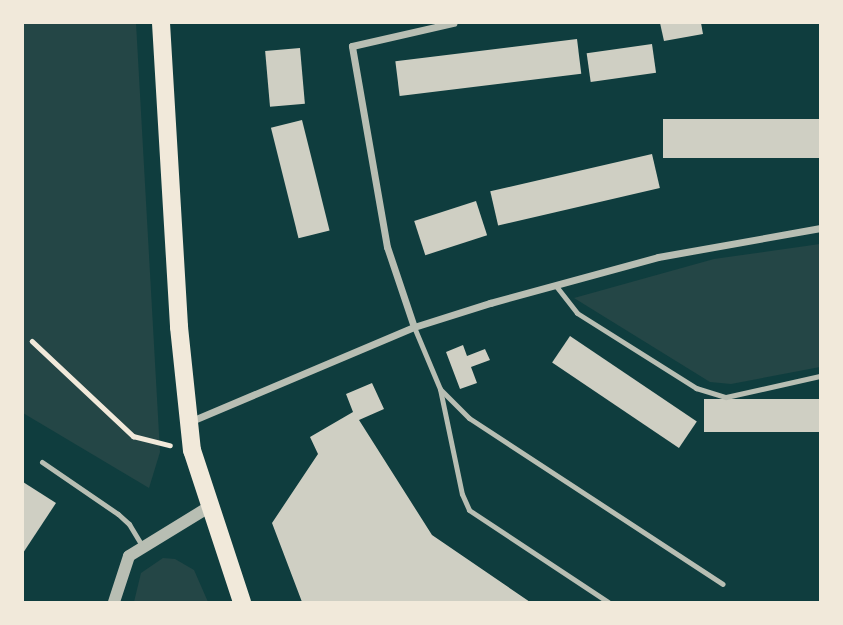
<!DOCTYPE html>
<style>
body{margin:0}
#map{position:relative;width:843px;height:625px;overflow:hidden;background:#0f3d3e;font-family:Karla,sans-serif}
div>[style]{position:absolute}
.green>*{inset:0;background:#244646}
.building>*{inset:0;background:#cfcfc3;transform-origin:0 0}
.path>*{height:4.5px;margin:-2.25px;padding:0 2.25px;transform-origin:2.25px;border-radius:2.25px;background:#f1e9da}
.service>*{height:5px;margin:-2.5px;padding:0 2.5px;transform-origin:2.5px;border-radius:2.5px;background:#b8beb3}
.minor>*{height:7px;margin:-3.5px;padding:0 3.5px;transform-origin:3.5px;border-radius:3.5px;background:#b8beb3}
.tertiary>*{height:12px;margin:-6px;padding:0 6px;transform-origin:6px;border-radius:6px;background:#b8beb3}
.primary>*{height:18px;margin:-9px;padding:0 9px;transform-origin:9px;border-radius:9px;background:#f1e9da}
span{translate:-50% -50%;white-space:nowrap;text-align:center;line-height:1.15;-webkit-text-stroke:7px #f1e9da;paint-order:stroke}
.frame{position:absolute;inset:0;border:24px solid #f1e9da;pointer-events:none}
</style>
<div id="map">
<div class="green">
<div style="clip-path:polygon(23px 23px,136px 23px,160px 452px,149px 488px,23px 413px)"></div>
<div style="clip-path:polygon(820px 244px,820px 367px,731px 384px,710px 382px,574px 298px,714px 259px)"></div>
<div style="clip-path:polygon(163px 558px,175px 559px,194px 570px,208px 602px,134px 602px,141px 573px)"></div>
</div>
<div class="building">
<div style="clip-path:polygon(660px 23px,701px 23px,703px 34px,664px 41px)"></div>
<div style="left:577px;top:39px;width:35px;height:183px;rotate:83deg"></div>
<div style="left:652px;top:44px;width:29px;height:66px;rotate:82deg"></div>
<div style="left:300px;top:48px;width:56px;height:35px;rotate:85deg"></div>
<div style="left:820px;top:119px;width:39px;height:157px;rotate:90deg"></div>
<div style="left:302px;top:120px;width:114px;height:32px;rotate:76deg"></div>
<div style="left:652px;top:154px;width:35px;height:166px;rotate:77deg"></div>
<div style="left:476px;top:201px;width:36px;height:65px;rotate:72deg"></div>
<div style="left:570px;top:336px;width:153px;height:32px;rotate:34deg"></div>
<div style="clip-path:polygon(463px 345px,467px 356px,485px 349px,490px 360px,471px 367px,477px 383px,460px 389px,446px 352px)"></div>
<div style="clip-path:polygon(372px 383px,384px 409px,359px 420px,432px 535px,530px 602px,302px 602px,272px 523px,318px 454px,310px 437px,353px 412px,346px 394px)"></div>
<div style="left:820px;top:399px;width:33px;height:116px;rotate:90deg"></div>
<div style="clip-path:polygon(23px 482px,56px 503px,23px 553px)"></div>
</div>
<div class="path">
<div style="left:32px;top:341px;width:139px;rotate:43.2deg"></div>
<div style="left:133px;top:436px;width:38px;rotate:14deg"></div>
</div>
<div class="service">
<div style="left:556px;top:286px;width:34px;rotate:52deg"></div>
<div style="left:577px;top:313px;width:141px;rotate:32.2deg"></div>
<div style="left:696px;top:388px;width:31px;rotate:17deg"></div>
<div style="left:726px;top:397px;width:96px;rotate:-12.6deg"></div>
<div style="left:414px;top:327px;width:67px;rotate:67.2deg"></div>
<div style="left:440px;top:389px;width:107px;rotate:78.2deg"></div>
<div style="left:462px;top:494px;width:17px;rotate:66deg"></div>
<div style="left:469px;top:510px;width:167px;rotate:33.5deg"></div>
<div style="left:440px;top:389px;width:41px;rotate:45deg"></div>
<div style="left:469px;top:418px;width:303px;rotate:33.2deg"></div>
<div style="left:42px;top:462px;width:92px;rotate:34.4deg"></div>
<div style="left:118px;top:514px;width:15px;rotate:42deg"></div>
<div style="left:129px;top:524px;width:26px;rotate:59deg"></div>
</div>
<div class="minor">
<div style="left:414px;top:327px;width:84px;rotate:-108.6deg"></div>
<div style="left:387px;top:247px;width:204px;rotate:-99.9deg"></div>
<div style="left:352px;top:46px;width:104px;rotate:-12.8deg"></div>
<div style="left:189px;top:422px;width:244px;rotate:-22.9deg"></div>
<div style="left:414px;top:327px;width:80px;rotate:-17.5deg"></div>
<div style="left:490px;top:303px;width:174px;rotate:-15.3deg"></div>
<div style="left:658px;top:257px;width:165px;rotate:-10.1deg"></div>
</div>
<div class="tertiary">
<div style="left:114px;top:602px;width:48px;rotate:-71.9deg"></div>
<div style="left:129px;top:556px;width:94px;rotate:-31.5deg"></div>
</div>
<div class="primary">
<div style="left:161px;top:23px;width:305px;rotate:86.6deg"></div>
<div style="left:179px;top:327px;width:124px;rotate:84deg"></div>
<div style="left:192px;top:450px;width:160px;rotate:71.8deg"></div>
</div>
<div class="frame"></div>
</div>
